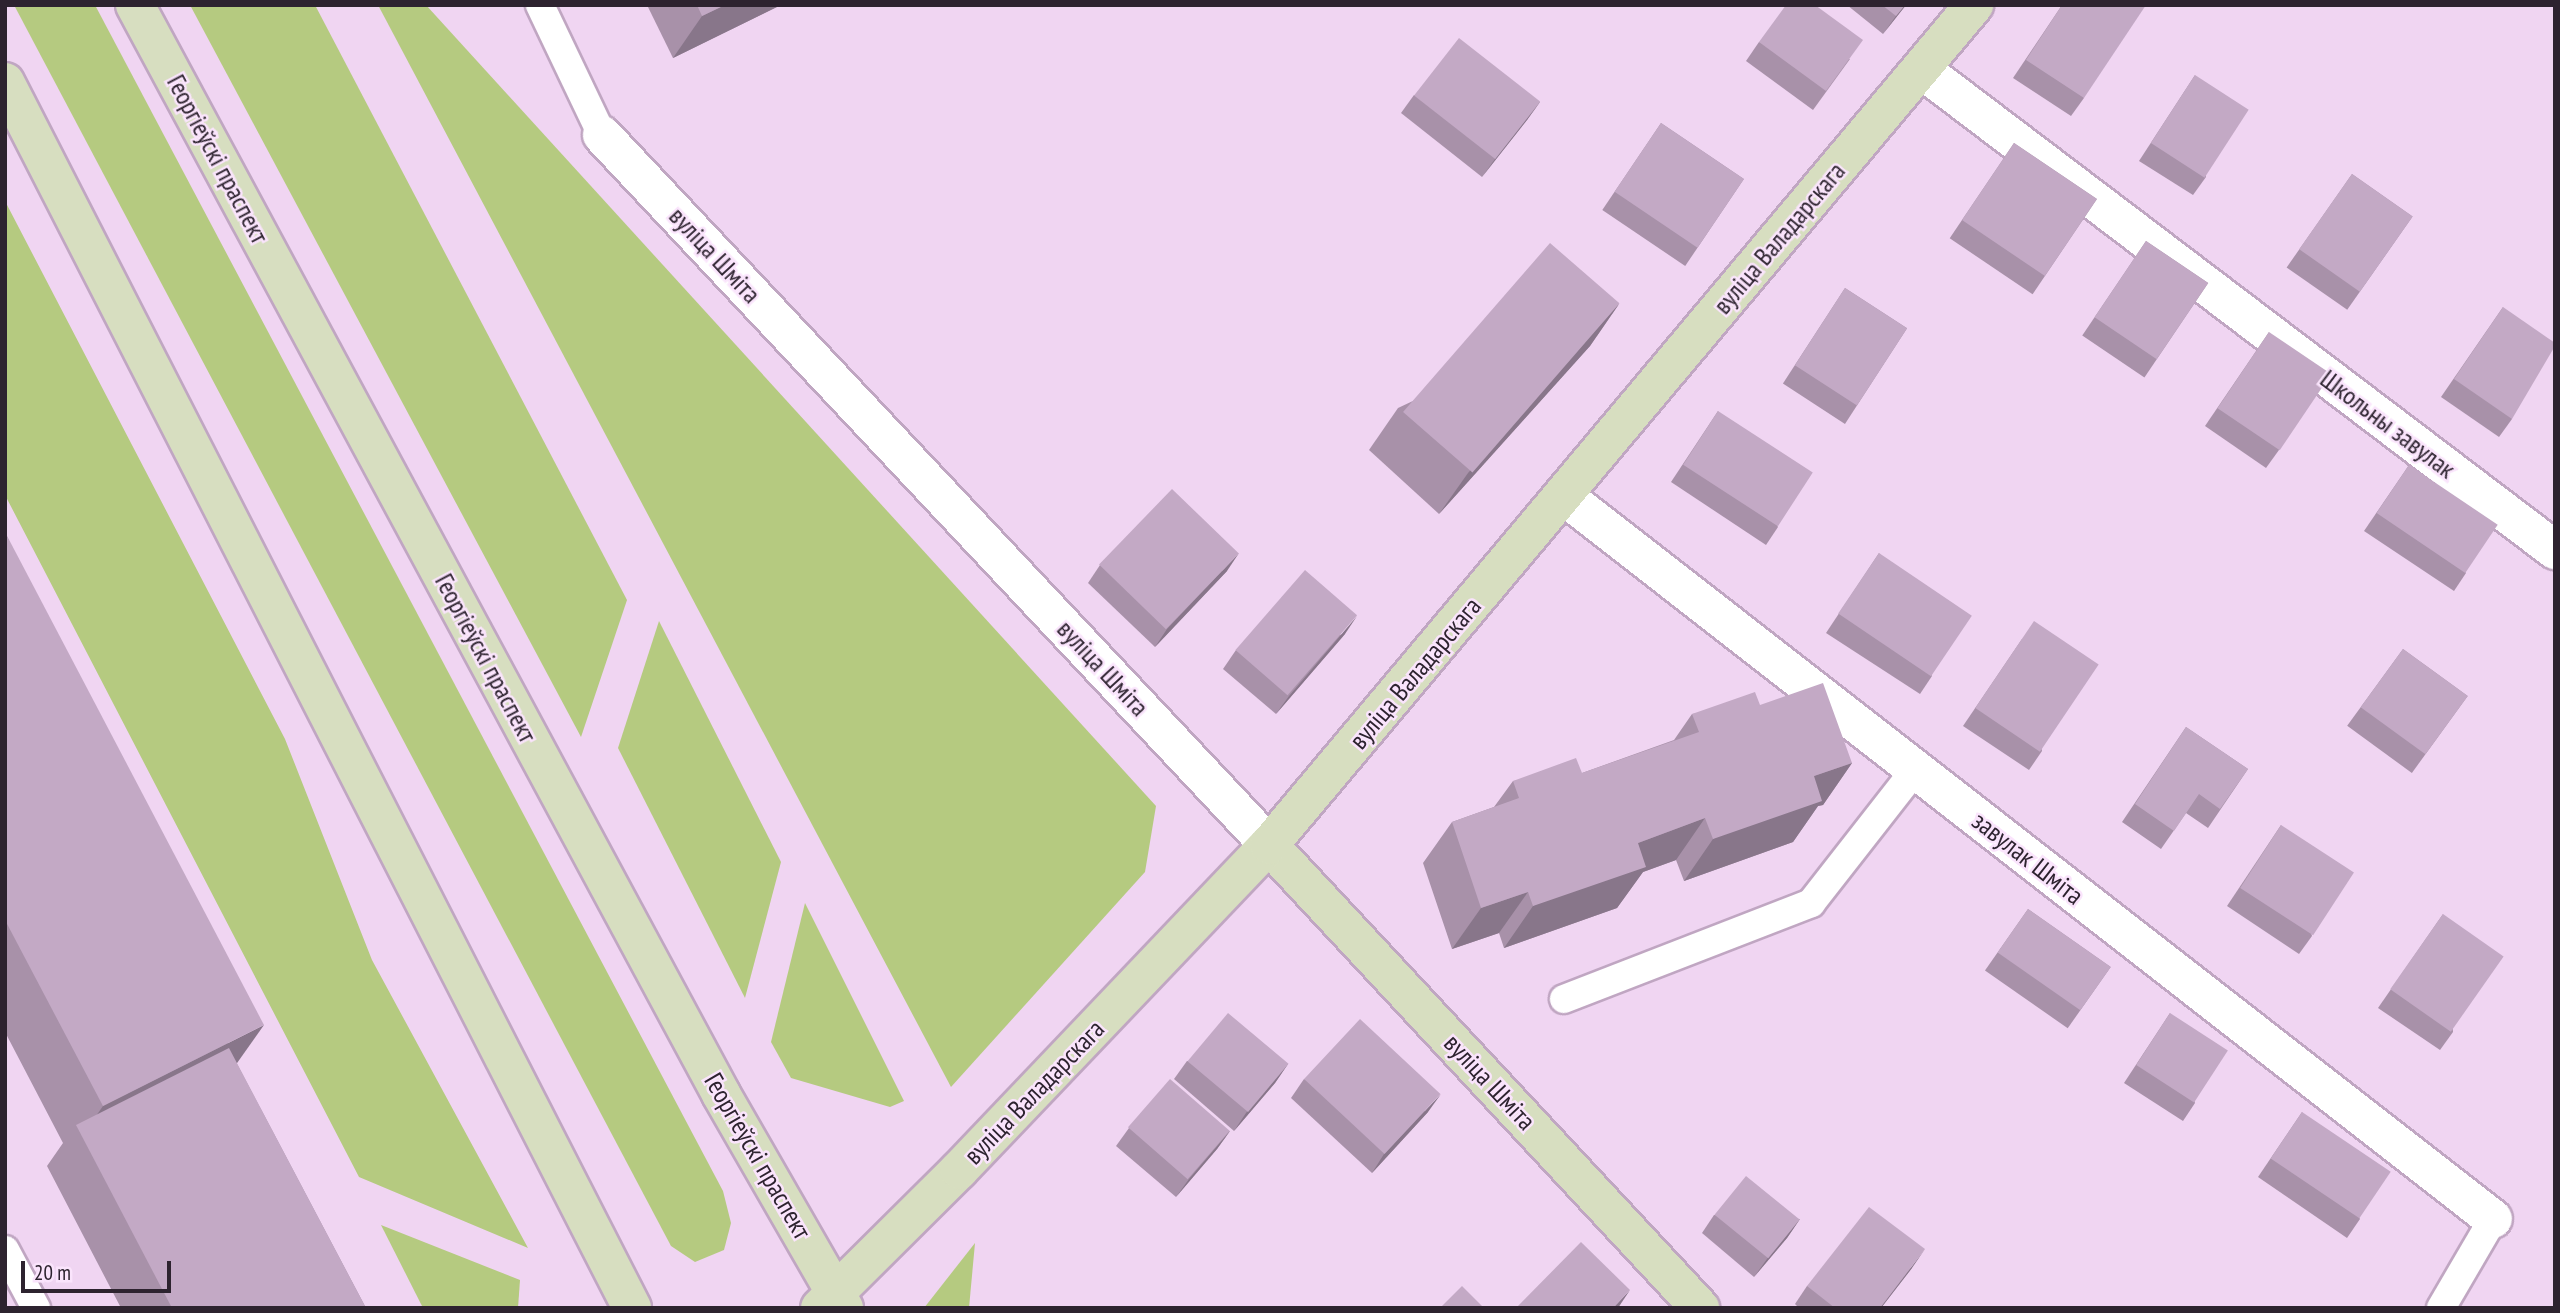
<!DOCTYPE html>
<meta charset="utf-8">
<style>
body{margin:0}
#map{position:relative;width:2560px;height:1313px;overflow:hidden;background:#f0d5f2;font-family:"PT Sans Narrow",sans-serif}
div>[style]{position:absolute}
.green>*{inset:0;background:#b5ca80}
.roads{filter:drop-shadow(2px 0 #c0a6c2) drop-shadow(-2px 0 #c0a6c2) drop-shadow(0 2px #c0a6c2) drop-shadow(0 -2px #c0a6c2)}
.service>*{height:28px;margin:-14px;padding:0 14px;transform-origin:14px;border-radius:14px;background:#fff}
.minor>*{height:38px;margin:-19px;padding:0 19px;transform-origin:19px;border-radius:19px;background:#fff}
.secondary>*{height:38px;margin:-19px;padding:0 19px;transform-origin:19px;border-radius:19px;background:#d7dec0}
.wall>*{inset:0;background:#a891a9;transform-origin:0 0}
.shaded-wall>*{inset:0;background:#88768a}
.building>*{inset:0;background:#c3a9c5;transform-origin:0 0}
span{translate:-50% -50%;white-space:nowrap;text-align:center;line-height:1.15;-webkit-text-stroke:5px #fae4fc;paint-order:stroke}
.street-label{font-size:26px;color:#2d232f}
.frame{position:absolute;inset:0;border:7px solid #2d232f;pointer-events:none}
.scale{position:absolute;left:21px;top:1261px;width:150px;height:32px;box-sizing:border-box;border:4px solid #2d232f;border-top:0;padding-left:9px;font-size:21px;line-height:24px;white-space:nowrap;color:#2d232f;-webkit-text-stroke:5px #fae4fc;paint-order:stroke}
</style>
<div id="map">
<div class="green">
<div style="clip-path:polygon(14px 5px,95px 5px,723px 1191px,731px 1223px,724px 1250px,695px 1262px,671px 1246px)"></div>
<div style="clip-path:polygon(190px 5px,315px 5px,627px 600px,581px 737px)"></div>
<div style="clip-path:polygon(378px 5px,426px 5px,1156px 806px,1145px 872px,951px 1087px)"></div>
<div style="clip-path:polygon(5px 201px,285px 739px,372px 960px,528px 1248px,359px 1177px,5px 495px)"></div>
<div style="clip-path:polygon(659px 621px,781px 862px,745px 998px,618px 748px)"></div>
<div style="clip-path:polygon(805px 903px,904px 1101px,890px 1107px,791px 1078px,771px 1042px)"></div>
<div style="clip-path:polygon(381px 1225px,520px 1280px,518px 1308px,423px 1308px)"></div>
<div style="clip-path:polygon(975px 1243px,969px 1308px,924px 1308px)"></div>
</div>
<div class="roads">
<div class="service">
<div style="left:540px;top:5px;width:144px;rotate:64.5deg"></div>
<div style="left:1564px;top:999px;width:265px;rotate:-21.2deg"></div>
<div style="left:1811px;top:903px;width:169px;rotate:-52deg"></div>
<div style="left:5px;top:1250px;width:66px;rotate:61.9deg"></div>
<div style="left:2441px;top:1308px;width:103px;rotate:-59.7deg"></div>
</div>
<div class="minor">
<div style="left:1921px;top:69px;width:796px;rotate:37.19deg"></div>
<div style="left:602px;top:135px;width:974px;rotate:46.79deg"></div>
<div style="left:1564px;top:496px;width:1177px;rotate:37.89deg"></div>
</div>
<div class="secondary">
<div style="left:135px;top:5px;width:1237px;rotate:61.71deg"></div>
<div style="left:721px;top:1094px;width:247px;rotate:60.1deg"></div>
<div style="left:5px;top:82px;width:1377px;rotate:62.91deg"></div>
<div style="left:1269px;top:845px;width:633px;rotate:47.05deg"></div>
<div style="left:820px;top:1308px;width:196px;rotate:-44.8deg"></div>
<div style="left:959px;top:1170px;width:449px;rotate:-46.4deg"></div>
<div style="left:1269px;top:845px;width:1097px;rotate:-49.99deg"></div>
</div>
</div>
<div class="wall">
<div style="clip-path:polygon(647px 5px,781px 5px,673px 58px)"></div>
<div style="clip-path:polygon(1847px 5px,1906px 5px,1883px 34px)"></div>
<div style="clip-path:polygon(2062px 5px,2084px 98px,2071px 116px,2013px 78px)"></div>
<div style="clip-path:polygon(1759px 42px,1850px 59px,1813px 110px,1746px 61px)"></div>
<div style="clip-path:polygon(2195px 75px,2206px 177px,2193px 195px,2139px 161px)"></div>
<div style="clip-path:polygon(1414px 95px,1540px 102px,1527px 120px,1482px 177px,1401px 113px)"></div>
<div style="left:1661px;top:123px;width:100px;height:105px;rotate:34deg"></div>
<div style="left:2014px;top:143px;width:100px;height:115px;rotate:34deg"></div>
<div style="left:2352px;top:174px;width:74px;height:114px;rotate:35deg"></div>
<div style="left:2146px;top:241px;width:75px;height:114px;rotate:34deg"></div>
<div style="left:1845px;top:288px;width:74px;height:114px;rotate:33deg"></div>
<div style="clip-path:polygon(1619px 304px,1590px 346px,1439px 514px,1369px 450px,1398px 408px)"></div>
<div style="clip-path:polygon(2503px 307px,2512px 419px,2499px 437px,2441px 397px)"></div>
<div style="clip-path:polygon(2269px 332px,2279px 450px,2266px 468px,2205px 426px)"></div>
<div style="clip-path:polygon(1718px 411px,1778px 527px,1766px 545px,1671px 482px)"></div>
<div style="clip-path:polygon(2409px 465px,2466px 573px,2454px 591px,2364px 531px)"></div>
<div style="clip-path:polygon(5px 532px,237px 1064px,366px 1308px,121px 1308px,47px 1166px,63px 1143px,5px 1032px)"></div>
<div style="clip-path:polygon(1879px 553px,1932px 676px,1920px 694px,1826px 633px)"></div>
<div style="clip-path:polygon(1100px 565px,1227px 571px,1155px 647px,1088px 583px)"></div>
<div style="clip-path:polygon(1345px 634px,1276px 714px,1223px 669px,1236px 650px)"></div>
<div style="clip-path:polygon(2022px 639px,2042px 751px,2029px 770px,1963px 726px)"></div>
<div style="left:2403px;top:649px;width:80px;height:95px;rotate:36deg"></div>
<div style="clip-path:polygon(1760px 705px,1852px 763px,1823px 805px,1818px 806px,1793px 842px,1684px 881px,1676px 860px,1643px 872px,1617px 908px,1504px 948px,1499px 933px,1452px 949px,1423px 863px,1452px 822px,1494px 807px,1513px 781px,1582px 773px,1674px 740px,1692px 714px)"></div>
<div style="clip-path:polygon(2186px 727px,2248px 769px,2208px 828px,2186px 813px,2161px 849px,2122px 822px)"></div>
<div style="clip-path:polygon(2281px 825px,2312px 936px,2299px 954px,2227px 906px)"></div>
<div style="left:2028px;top:909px;width:101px;height:75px;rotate:35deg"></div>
<div style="clip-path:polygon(2443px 914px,2453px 1032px,2440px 1050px,2378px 1008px)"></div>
<div style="clip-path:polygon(2170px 1013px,2195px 1103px,2183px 1121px,2124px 1083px)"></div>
<div style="clip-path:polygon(1187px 1061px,1288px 1064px,1275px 1083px,1234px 1131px,1174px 1079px)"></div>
<div style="clip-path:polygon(1304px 1079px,1428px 1112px,1372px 1173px,1291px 1098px)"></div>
<div style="clip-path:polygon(2302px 1112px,2360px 1219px,2347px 1238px,2258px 1177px)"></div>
<div style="clip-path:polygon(1129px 1128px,1230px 1131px,1217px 1149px,1176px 1197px,1116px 1146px)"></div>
<div style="clip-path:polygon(1714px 1215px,1800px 1219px,1787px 1238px,1754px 1277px,1702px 1233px)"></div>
<div style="clip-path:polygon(1912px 1268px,1881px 1308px,1799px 1308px,1795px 1304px,1807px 1286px)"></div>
</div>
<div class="shaded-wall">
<div style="clip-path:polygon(725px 5px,781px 5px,673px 58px,702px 16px)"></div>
<div style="clip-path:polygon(1905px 5px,1906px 5px,1883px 34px,1896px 16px)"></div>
<div style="clip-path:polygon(1540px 102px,1527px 120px,1482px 177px,1495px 159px)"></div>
<div style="clip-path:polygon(1619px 304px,1590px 346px,1439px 514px,1468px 473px)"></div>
<div style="clip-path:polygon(1239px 553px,1227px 571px,1155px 647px,1167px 629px)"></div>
<div style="clip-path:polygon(1357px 616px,1345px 634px,1276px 714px,1289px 696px)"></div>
<div style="clip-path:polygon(1852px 763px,1823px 805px,1818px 806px,1793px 842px,1684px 881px,1713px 839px,1814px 776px)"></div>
<div style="clip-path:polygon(1705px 818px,1676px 860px,1643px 872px,1617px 908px,1504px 948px,1533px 906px,1638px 843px)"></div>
<div style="clip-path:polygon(1528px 892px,1499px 933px,1452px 949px,1481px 908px)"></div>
<div style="clip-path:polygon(264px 1025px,230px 1073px,82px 1136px,103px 1106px)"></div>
<div style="clip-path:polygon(1288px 1064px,1275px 1083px,1234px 1131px,1246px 1113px)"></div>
<div style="clip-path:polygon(1441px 1094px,1428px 1112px,1372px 1173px,1384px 1154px)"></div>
<div style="clip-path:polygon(1230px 1131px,1217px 1149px,1176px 1197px,1189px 1179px)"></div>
<div style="clip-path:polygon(1800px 1219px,1787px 1238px,1754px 1277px,1767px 1259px)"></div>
<div style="clip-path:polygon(1925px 1249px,1912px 1268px,1881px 1308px,1880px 1308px)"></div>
<div style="clip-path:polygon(1630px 1290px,1618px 1308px,1613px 1308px)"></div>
</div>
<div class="building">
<div style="clip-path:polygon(697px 5px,725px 5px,702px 16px)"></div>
<div style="clip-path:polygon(1786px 5px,1815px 5px,1863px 40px,1826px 91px,1759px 42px)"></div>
<div style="clip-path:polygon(1882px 5px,1905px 5px,1896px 16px)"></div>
<div style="clip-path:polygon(2062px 5px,2146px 5px,2084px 98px,2026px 60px)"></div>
<div style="left:1459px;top:38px;width:103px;height:73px;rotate:38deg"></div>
<div style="left:2195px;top:75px;width:64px;height:81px;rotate:33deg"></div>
<div style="left:1661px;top:123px;width:100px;height:83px;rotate:34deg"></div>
<div style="left:2014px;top:143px;width:100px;height:93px;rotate:34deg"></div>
<div style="left:2352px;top:174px;width:74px;height:92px;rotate:35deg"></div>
<div style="left:2146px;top:241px;width:75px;height:92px;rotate:34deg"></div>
<div style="left:1550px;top:243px;width:92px;height:224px;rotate:41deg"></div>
<div style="left:1845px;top:288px;width:74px;height:92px;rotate:33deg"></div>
<div style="clip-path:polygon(2503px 307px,2555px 343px,2555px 346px,2512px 419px,2454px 379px)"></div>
<div style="left:2269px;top:332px;width:75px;height:92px;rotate:34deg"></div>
<div style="left:1718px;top:411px;width:113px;height:64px;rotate:33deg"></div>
<div style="left:2409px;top:465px;width:107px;height:58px;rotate:34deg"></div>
<div style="left:1172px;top:489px;width:93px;height:105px;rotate:44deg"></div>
<div style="clip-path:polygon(5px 532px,264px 1025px,103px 1106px,5px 920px)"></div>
<div style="left:1879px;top:553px;width:112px;height:73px;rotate:34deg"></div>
<div style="left:1305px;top:570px;width:69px;height:106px;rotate:41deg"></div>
<div style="left:2034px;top:621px;width:78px;height:105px;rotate:34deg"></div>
<div style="left:2403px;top:649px;width:80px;height:72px;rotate:36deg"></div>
<div style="clip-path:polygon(1823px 683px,1852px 763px,1814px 776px,1822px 801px,1713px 839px,1705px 818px,1638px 843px,1646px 867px,1533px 906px,1528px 892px,1481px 908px,1452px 822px,1519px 798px,1513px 781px,1576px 758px,1582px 773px,1699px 732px,1692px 714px,1755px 692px,1760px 705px)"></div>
<div style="clip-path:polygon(2186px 727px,2248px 769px,2220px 809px,2199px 794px,2174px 831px,2135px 804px)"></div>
<div style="left:2281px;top:825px;width:87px;height:75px;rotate:33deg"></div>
<div style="left:2028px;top:909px;width:101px;height:53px;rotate:35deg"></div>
<div style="left:2443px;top:914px;width:74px;height:92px;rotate:35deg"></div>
<div style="left:1228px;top:1013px;width:79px;height:63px;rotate:40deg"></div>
<div style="left:2170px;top:1013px;width:69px;height:62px;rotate:33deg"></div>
<div style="left:1360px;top:1019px;width:110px;height:82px;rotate:43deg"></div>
<div style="clip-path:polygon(229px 1048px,366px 1308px,172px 1308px,76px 1125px)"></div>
<div style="left:1170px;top:1079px;width:79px;height:64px;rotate:41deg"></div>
<div style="left:2302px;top:1112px;width:107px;height:56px;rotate:34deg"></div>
<div style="left:1746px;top:1176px;width:69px;height:50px;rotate:39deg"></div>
<div style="clip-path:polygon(1869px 1207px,1925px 1249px,1880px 1308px,1835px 1308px,1807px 1286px)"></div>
<div style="clip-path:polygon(1581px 1242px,1630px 1290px,1613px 1308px,1516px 1308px)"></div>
<div style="clip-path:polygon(1462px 1286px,1484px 1308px,1440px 1308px)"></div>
</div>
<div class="street-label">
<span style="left:218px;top:159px;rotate:62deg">Георгіеўскі праспект</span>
<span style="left:1779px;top:238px;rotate:-50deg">вуліца Валадарскага</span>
<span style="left:715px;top:255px;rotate:47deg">вуліца Шміта</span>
<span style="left:2388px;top:424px;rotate:37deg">Школьны завулак</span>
<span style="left:486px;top:658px;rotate:62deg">Георгіеўскі праспект</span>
<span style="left:1103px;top:668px;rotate:47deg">вуліца Шміта</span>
<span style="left:1415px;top:673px;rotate:-50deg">вуліца Валадарскага</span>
<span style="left:2028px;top:858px;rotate:38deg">завулак Шміта</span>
<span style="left:1490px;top:1082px;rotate:47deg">вуліца Шміта</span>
<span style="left:1034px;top:1092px;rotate:-46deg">вуліца Валадарскага</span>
<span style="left:758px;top:1156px;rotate:60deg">Георгіеўскі праспект</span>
</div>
<div class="frame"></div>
<div class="scale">20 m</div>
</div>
